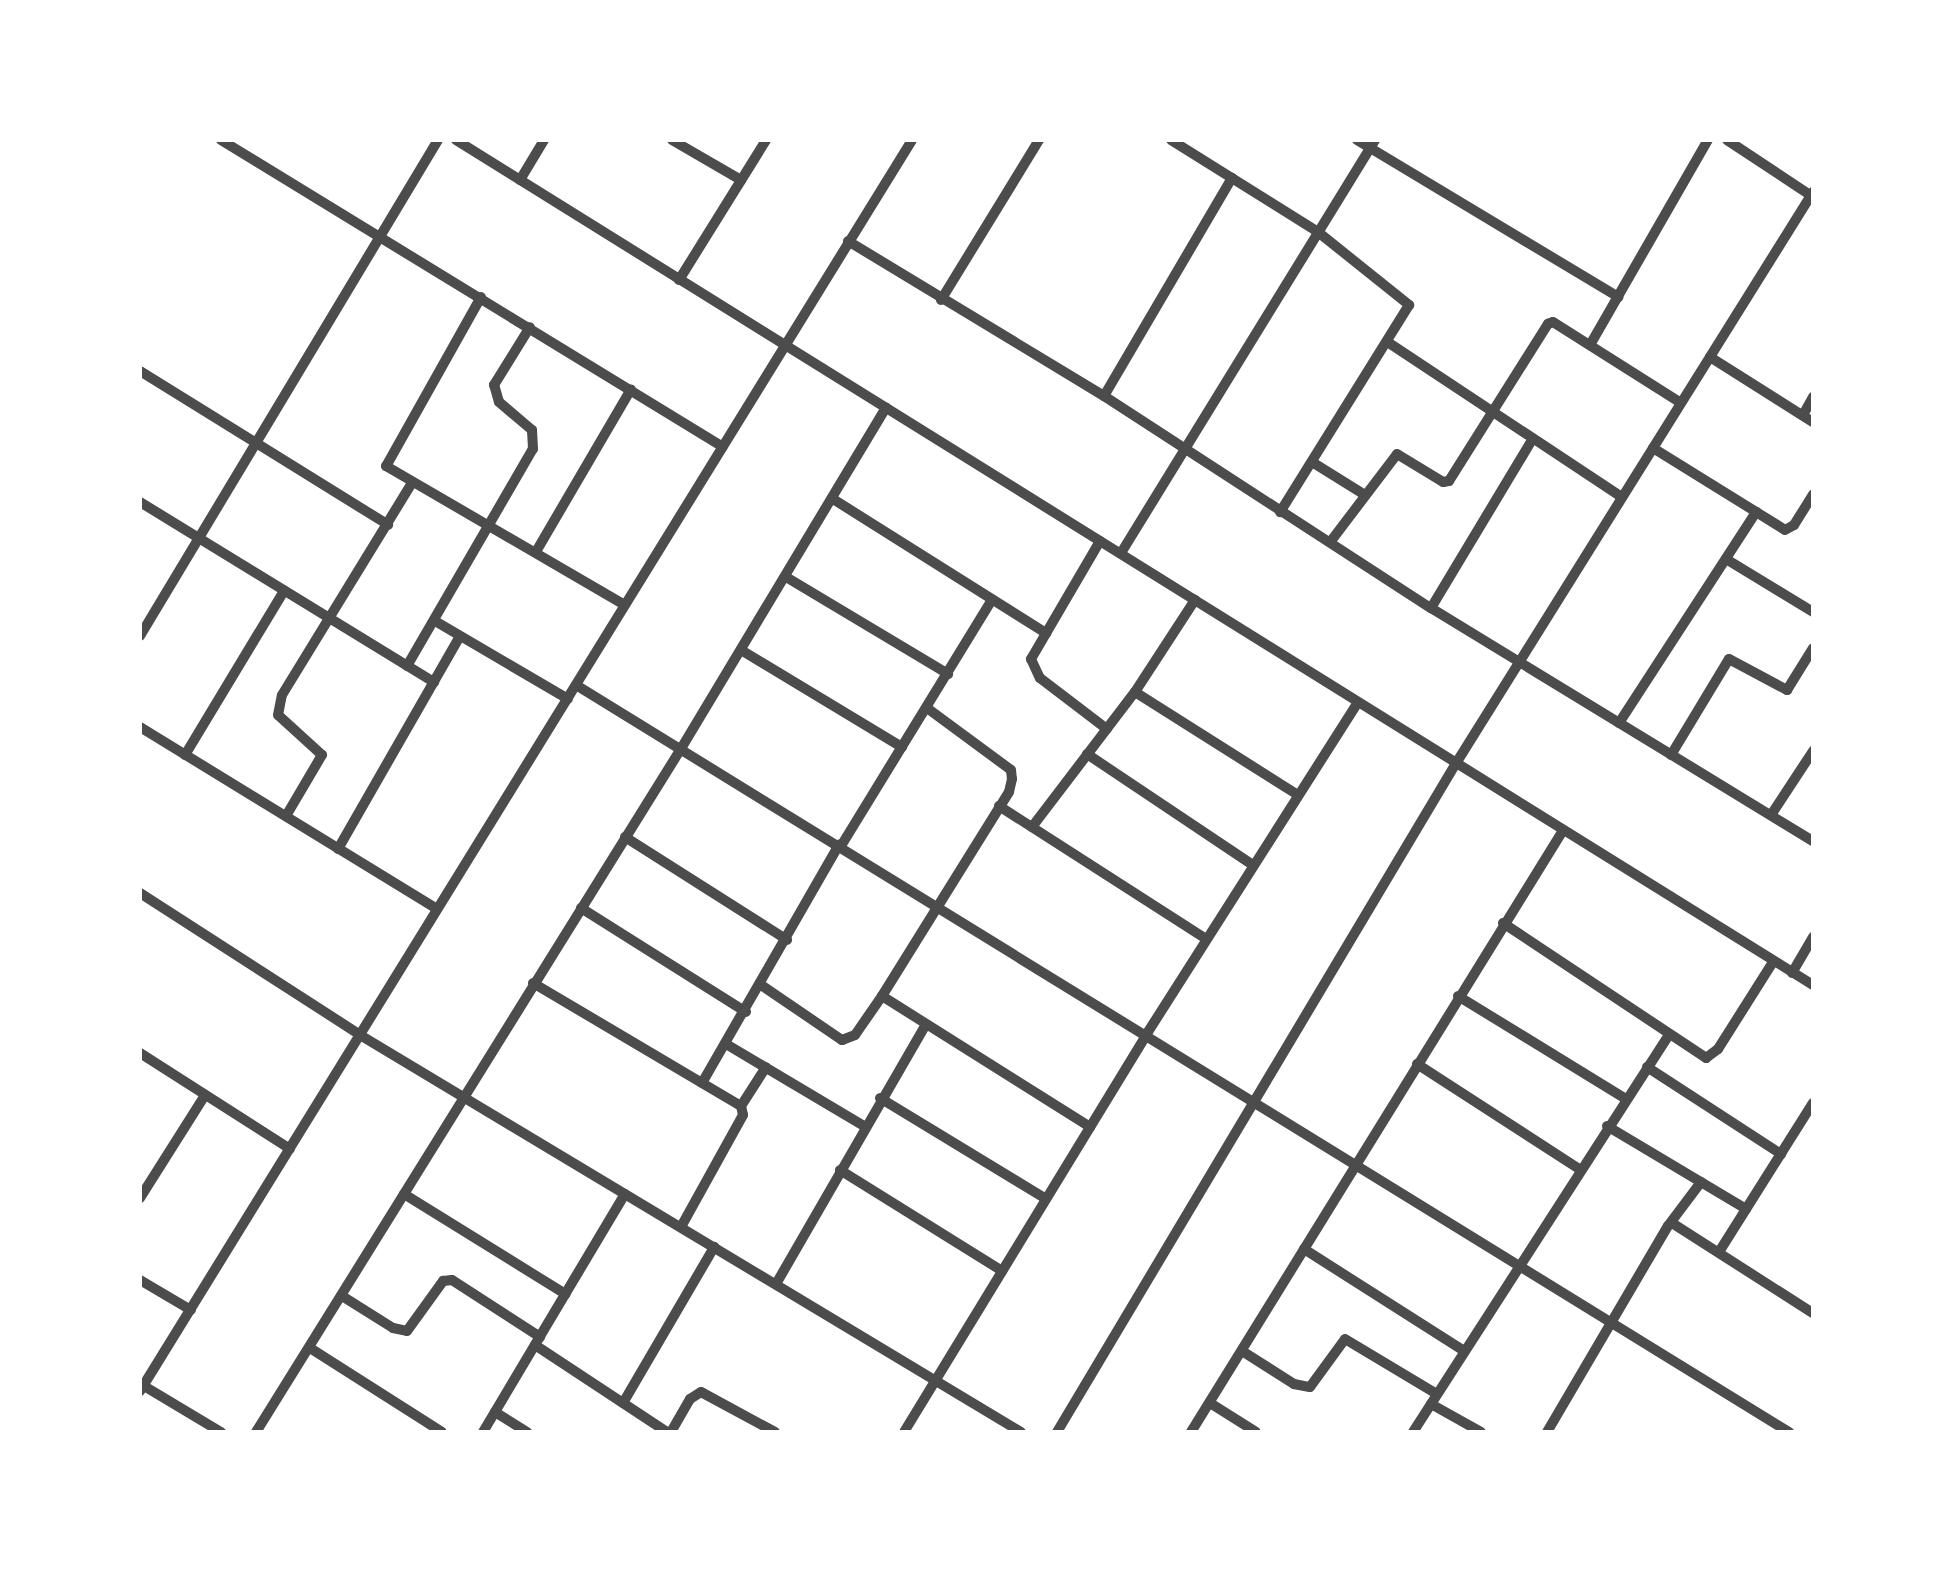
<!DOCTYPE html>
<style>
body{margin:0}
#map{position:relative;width:1953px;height:1572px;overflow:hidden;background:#fff;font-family:"Archivo Narrow",sans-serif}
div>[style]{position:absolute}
.minor>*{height:10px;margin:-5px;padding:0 5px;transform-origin:5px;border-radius:5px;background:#4c4c4c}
span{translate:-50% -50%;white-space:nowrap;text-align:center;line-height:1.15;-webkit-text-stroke:10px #fff;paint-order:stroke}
.frame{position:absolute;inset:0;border:142px solid #fff;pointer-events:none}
</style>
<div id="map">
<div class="minor">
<div style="left:221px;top:140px;width:588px;rotate:31.45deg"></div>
<div style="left:456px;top:140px;width:1599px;rotate:31.91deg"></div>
<div style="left:672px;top:140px;width:80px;rotate:30.1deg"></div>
<div style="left:1171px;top:140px;width:173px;rotate:32deg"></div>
<div style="left:1318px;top:232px;width:117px;rotate:38.7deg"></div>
<div style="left:1409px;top:305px;width:244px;rotate:121.9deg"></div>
<div style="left:1357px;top:140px;width:305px;rotate:31deg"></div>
<div style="left:1727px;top:140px;width:103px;rotate:33.5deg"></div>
<div style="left:520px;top:180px;width:47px;rotate:-59deg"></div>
<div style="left:848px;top:241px;width:299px;rotate:31.2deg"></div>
<div style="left:1104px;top:396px;width:390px;rotate:33deg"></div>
<div style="left:1431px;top:608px;width:447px;rotate:31.4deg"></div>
<div style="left:679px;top:280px;width:165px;rotate:-58.1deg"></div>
<div style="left:481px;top:297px;width:194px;rotate:119.3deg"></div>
<div style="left:386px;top:466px;width:276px;rotate:30.2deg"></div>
<div style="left:941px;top:300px;width:188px;rotate:-58.5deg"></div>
<div style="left:1389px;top:343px;width:279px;rotate:33.5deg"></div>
<div style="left:1590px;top:345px;width:237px;rotate:-60.1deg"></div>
<div style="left:1710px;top:357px;width:122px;rotate:32.3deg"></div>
<div style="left:140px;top:371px;width:292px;rotate:31.8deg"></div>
<div style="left:1104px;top:396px;width:253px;rotate:-59.6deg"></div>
<div style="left:1803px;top:415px;width:21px;rotate:-61deg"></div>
<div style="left:1653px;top:448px;width:155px;rotate:31.8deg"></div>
<div style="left:1785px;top:530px;width:10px;rotate:-29deg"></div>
<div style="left:1794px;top:525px;width:36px;rotate:-58deg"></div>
<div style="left:1312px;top:462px;width:62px;rotate:31.9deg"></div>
<div style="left:833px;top:499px;width:252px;rotate:32.2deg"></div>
<div style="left:140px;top:502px;width:345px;rotate:31.5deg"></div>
<div style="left:1100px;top:541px;width:137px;rotate:120.3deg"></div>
<div style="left:1031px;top:659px;width:21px;rotate:65deg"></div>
<div style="left:1040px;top:678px;width:84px;rotate:37.3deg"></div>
<div style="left:1331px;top:541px;width:109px;rotate:-52.8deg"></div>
<div style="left:1397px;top:454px;width:54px;rotate:31.3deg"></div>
<div style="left:1443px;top:482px;width:6px;rotate:-9deg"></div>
<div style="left:1449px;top:481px;width:186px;rotate:-57.8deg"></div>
<div style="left:1548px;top:324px;width:5px;rotate:-22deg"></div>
<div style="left:1553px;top:322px;width:151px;rotate:32.3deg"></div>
<div style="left:537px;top:550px;width:186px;rotate:-59.7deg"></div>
<div style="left:1121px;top:553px;width:485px;rotate:-58.4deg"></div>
<div style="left:1726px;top:559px;width:102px;rotate:31.3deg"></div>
<div style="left:786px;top:577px;width:189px;rotate:30.9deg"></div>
<div style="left:1431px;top:608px;width:196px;rotate:-59deg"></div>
<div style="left:435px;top:621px;width:154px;rotate:30.4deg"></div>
<div style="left:140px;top:636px;width:579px;rotate:-59deg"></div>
<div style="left:741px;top:650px;width:188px;rotate:31.1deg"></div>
<div style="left:407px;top:666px;width:251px;rotate:-59.9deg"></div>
<div style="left:533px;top:449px;width:19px;rotate:-93deg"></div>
<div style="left:532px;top:430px;width:43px;rotate:-139.7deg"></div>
<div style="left:499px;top:402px;width:18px;rotate:-106deg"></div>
<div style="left:494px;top:385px;width:68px;rotate:-58.2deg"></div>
<div style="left:576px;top:685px;width:1425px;rotate:31.63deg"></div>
<div style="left:1135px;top:692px;width:193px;rotate:32.3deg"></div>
<div style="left:927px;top:708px;width:104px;rotate:36.4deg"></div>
<div style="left:1011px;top:770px;width:9px;rotate:84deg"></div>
<div style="left:1012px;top:779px;width:13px;rotate:103deg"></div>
<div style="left:1009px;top:792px;width:240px;rotate:121.9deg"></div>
<div style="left:882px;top:996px;width:246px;rotate:32.2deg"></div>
<div style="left:1619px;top:723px;width:252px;rotate:-57deg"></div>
<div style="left:140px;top:727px;width:348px;rotate:31.5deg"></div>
<div style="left:1087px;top:754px;width:200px;rotate:33.8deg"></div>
<div style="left:185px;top:755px;width:192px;rotate:-58.9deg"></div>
<div style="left:1671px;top:755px;width:112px;rotate:-58.9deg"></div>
<div style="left:1729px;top:659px;width:66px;rotate:28.1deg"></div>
<div style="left:1787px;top:690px;width:49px;rotate:-58.2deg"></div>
<div style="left:999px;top:806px;width:246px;rotate:32.7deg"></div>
<div style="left:1771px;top:815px;width:77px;rotate:-56.7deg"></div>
<div style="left:286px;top:816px;width:71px;rotate:-59.5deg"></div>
<div style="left:322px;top:755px;width:59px;rotate:-137.7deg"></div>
<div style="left:278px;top:715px;width:20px;rotate:-79deg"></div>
<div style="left:282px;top:695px;width:249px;rotate:-58.5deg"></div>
<div style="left:1032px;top:827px;width:170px;rotate:-52.7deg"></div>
<div style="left:1135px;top:692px;width:110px;rotate:-56.9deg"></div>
<div style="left:625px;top:837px;width:192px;rotate:32.4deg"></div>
<div style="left:841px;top:846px;width:289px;rotate:-58.5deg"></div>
<div style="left:338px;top:849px;width:245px;rotate:-60.2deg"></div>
<div style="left:140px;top:893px;width:262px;rotate:32.8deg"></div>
<div style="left:360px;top:1035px;width:771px;rotate:30.99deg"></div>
<div style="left:581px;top:908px;width:195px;rotate:32.2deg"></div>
<div style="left:1503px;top:923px;width:244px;rotate:33.6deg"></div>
<div style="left:1706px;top:1058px;width:15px;rotate:-37deg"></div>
<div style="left:1718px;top:1049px;width:103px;rotate:-57.7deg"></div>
<div style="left:1792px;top:973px;width:42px;rotate:-59.7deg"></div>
<div style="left:533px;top:983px;width:242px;rotate:30.6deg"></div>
<div style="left:741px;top:1106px;width:9px;rotate:77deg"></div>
<div style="left:743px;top:1115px;width:128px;rotate:119deg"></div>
<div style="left:761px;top:985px;width:98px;rotate:34.2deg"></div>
<div style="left:842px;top:1040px;width:14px;rotate:-21deg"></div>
<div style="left:855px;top:1035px;width:47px;rotate:-55.3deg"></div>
<div style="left:1458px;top:996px;width:197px;rotate:31.5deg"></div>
<div style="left:726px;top:1044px;width:161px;rotate:30.7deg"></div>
<div style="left:140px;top:1053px;width:178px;rotate:32.6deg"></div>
<div style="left:1417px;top:1064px;width:193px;rotate:32.9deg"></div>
<div style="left:1647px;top:1067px;width:160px;rotate:33deg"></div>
<div style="left:702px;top:1083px;width:275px;rotate:-60.1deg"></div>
<div style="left:880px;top:1098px;width:194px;rotate:31.3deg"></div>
<div style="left:741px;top:1106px;width:46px;rotate:-57.3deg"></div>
<div style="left:1607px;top:1126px;width:162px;rotate:30.8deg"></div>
<div style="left:840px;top:1170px;width:191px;rotate:31.9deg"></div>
<div style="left:404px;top:1194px;width:190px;rotate:31.8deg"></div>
<div style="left:140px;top:1198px;width:122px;rotate:-57.7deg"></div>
<div style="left:1672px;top:1223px;width:167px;rotate:32.6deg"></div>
<div style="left:1304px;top:1249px;width:190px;rotate:32.5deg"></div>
<div style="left:1719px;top:1252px;width:176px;rotate:-57.8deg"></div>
<div style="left:140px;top:1280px;width:59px;rotate:30.5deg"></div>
<div style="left:776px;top:1284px;width:298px;rotate:-60deg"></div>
<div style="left:342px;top:1296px;width:60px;rotate:32.1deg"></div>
<div style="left:393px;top:1328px;width:14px;rotate:12deg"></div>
<div style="left:407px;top:1331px;width:62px;rotate:-54.2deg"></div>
<div style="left:443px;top:1281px;width:9px;rotate:-6deg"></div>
<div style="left:452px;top:1280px;width:105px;rotate:32.9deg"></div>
<div style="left:535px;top:1345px;width:158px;rotate:33.4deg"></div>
<div style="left:310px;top:1348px;width:156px;rotate:32.5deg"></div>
<div style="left:1242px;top:1351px;width:62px;rotate:32.4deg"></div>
<div style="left:1294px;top:1384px;width:16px;rotate:11deg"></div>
<div style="left:1310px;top:1387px;width:59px;rotate:-53.9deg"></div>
<div style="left:1345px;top:1339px;width:107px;rotate:30.9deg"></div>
<div style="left:144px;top:1386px;width:90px;rotate:30.9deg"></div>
<div style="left:140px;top:1391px;width:1470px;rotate:-58.32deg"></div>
<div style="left:623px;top:1403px;width:181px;rotate:-59.7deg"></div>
<div style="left:1210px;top:1403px;width:54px;rotate:32.2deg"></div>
<div style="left:1431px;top:1404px;width:57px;rotate:29.2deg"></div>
<div style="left:495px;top:1412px;width:38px;rotate:32deg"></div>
<div style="left:256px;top:1432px;width:807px;rotate:-58.12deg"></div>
<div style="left:682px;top:747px;width:396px;rotate:-59deg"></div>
<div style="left:483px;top:1432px;width:277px;rotate:-59.2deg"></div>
<div style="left:671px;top:1432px;width:38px;rotate:-60deg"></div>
<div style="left:690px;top:1399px;width:13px;rotate:-32deg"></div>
<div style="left:701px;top:1392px;width:84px;rotate:28.4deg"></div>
<div style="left:904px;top:1432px;width:465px;rotate:-58.6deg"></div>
<div style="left:1146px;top:1035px;width:393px;rotate:-57.5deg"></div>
<div style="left:1057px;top:1432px;width:777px;rotate:-59.18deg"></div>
<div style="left:1455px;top:765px;width:676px;rotate:-58deg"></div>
<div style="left:1191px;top:1432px;width:705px;rotate:-58.27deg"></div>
<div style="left:1413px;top:1432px;width:472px;rotate:-57.2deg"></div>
<div style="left:1547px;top:1432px;width:239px;rotate:-59.6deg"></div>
<div style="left:1668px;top:1226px;width:55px;rotate:-53.1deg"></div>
</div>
<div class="frame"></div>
</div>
